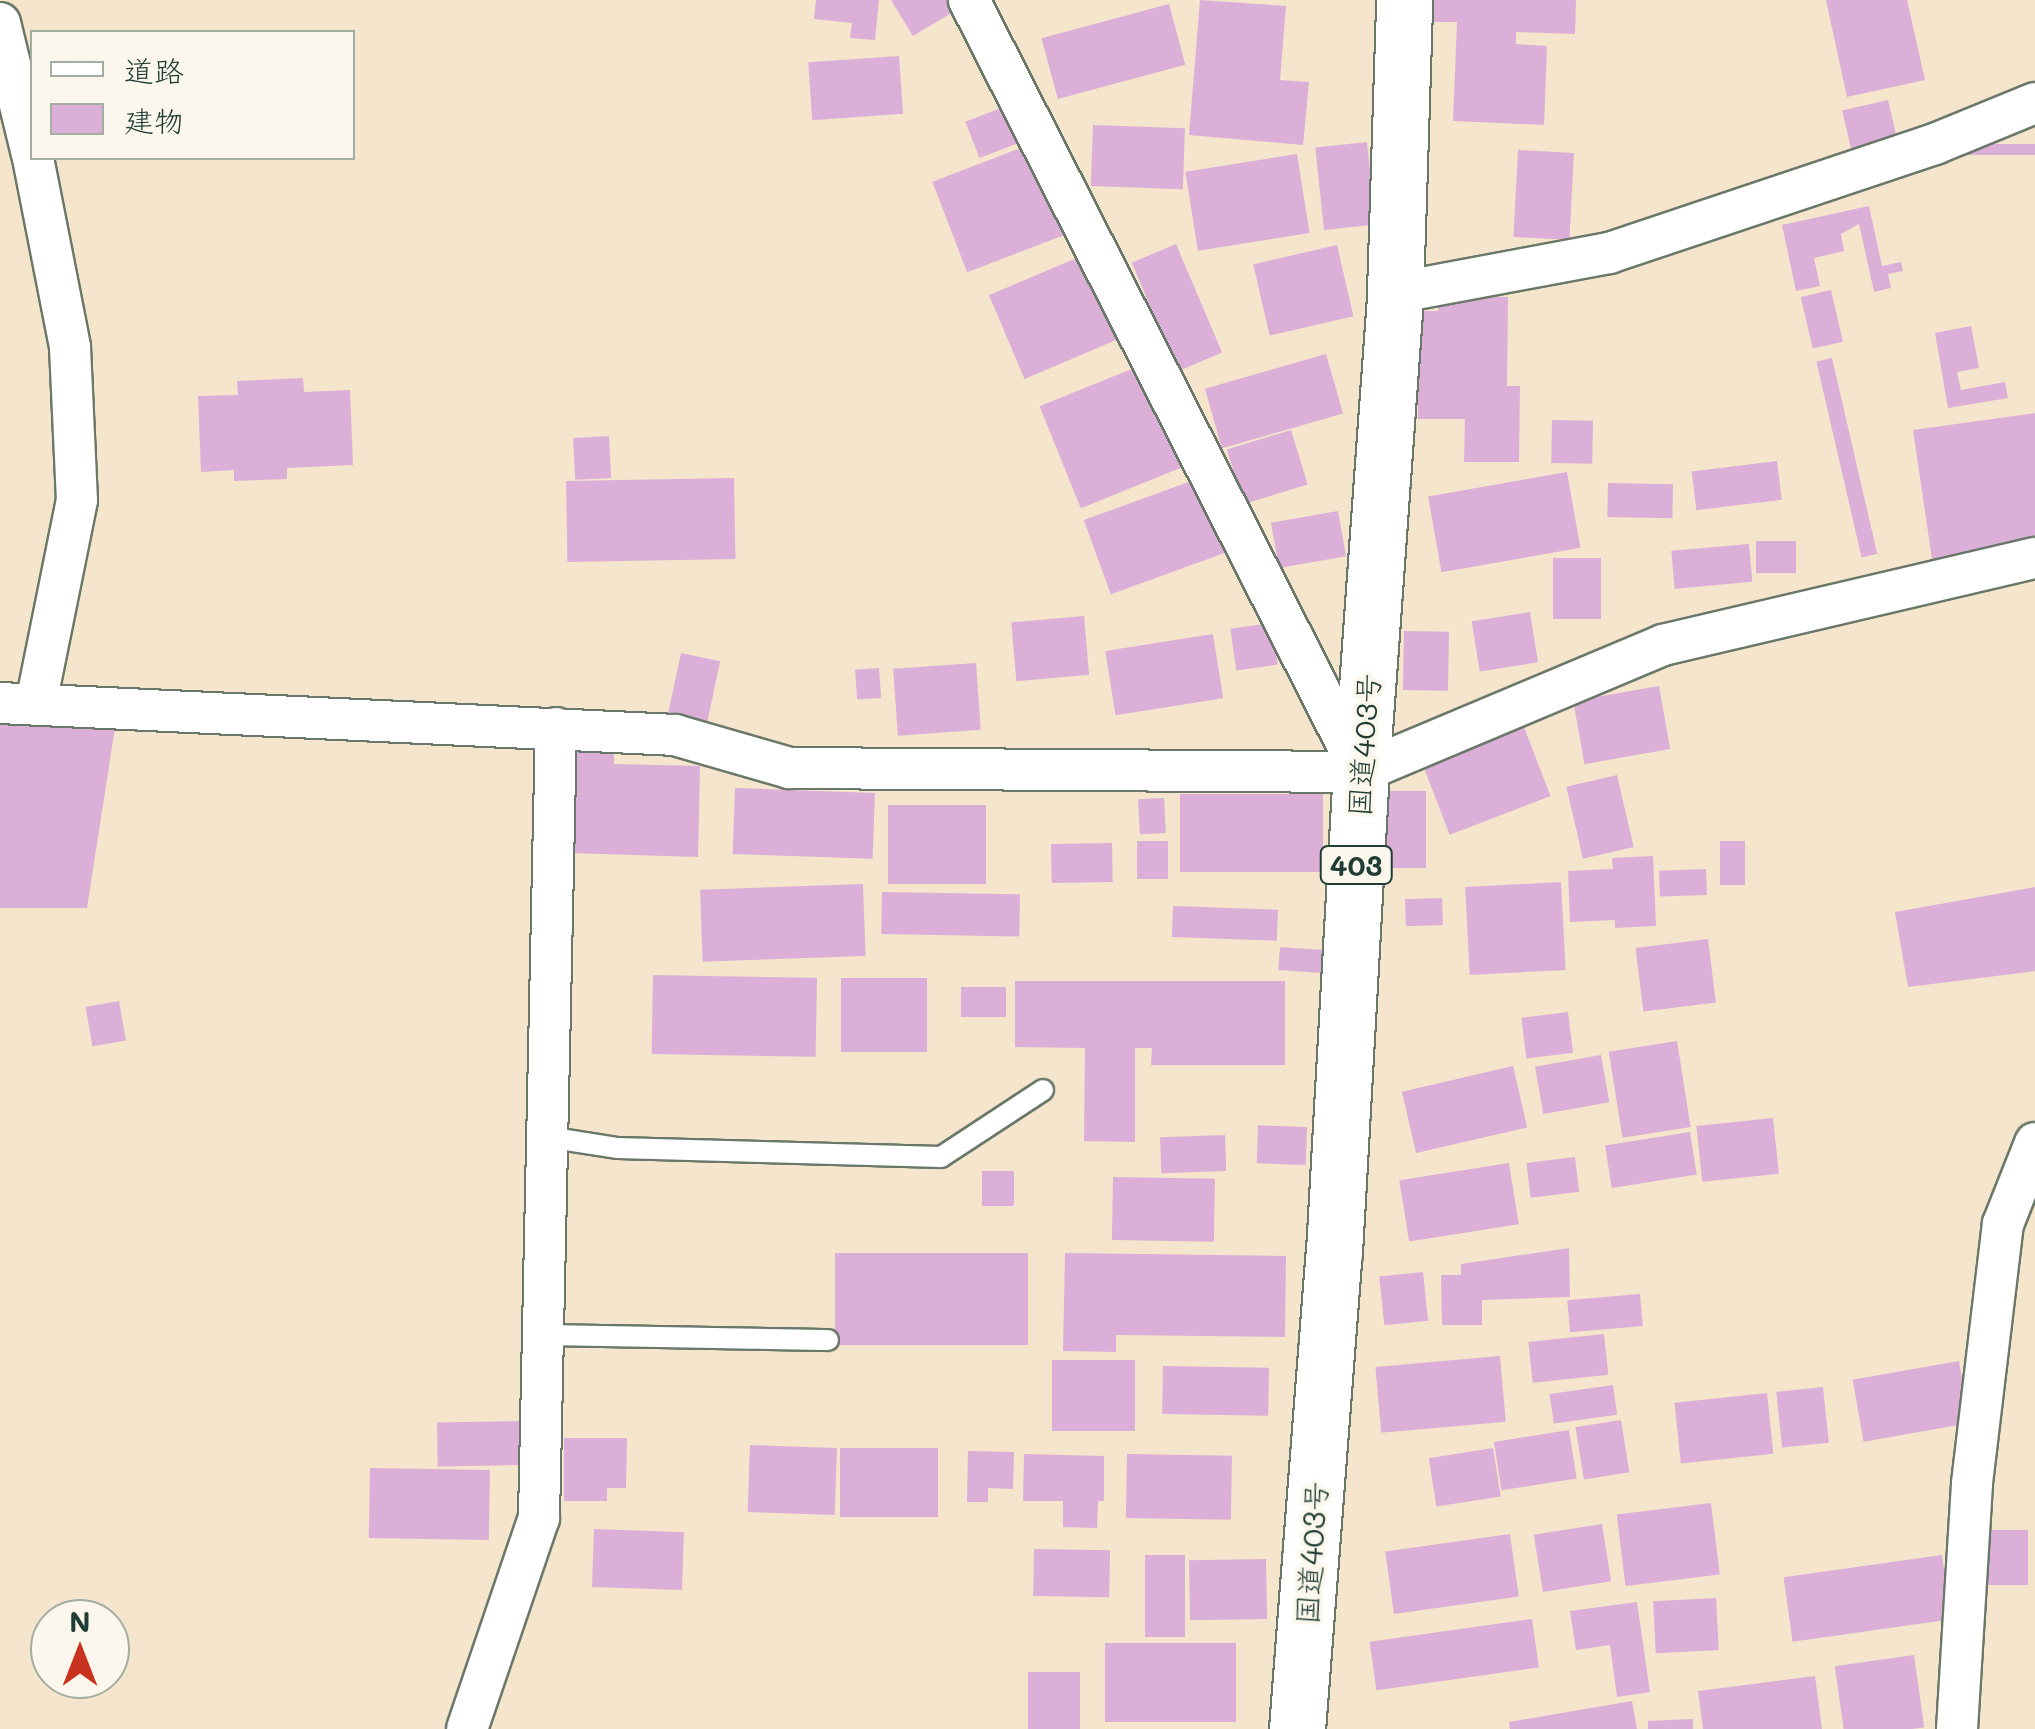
<!DOCTYPE html>
<meta charset="utf-8">
<style>
body{margin:0}
#map{position:relative;width:2035px;height:1729px;overflow:hidden;background:#f4e5cc;font-family:Mali,"Klee One",sans-serif}
div>[style]{position:absolute}
.building>*{inset:0;background:#dbafd7;transform-origin:0 0}
.roads{filter:drop-shadow(2px 0 #6a7869) drop-shadow(-2px 0 #6a7869) drop-shadow(0 2px #6a7869) drop-shadow(0 -2px #6a7869)}
.lane>*{height:20px;margin:-10px;padding:0 10px;transform-origin:10px;border-radius:10px;background:#fff}
.street>*{height:40px;margin:-20px;padding:0 20px;transform-origin:20px;border-radius:20px;background:#fff}
.highway>*{height:55px;margin:-27.5px;padding:0 27.5px;transform-origin:27.5px;border-radius:27.5px;background:#fff}
span{translate:-50% -50%;white-space:nowrap;text-align:center;line-height:1.15;-webkit-text-stroke:8px #fbf7ec;paint-order:stroke}
.shield-label span{padding:2px 8px;background:#fbf7ec;border:2px solid;border-radius:8px;-webkit-text-stroke-width:0}
.shield-label{font-size:28px;color:#1f3d34;font-weight:700}
.street-label{font-size:30px;color:#1f3d34}
.legend{position:absolute;left:30px;top:30px;width:325px;height:130px;box-sizing:border-box;background:#fbf7ec;border:2px solid #a3ada2;margin:0;padding:12px 18px;list-style:none;font-size:30px;color:#1f3d34}
.legend li{display:flex;align-items:center;gap:20px;height:50px}
.legend b{width:50px;border:2px solid #a3ada2}
.north{position:absolute;left:30px;top:1599px;width:100px;height:100px;box-sizing:border-box;background:#fbf7ec;border:2px solid #a3ada2;border-radius:50%;rotate:0deg;font-size:28px;font-weight:700;line-height:40px;text-align:center;color:#1f3d34}
.north::after{content:'';display:block;margin:auto;width:35px;height:45px;background:#c8321e;clip-path:polygon(50% 0,100% 100%,50% 72%,0 100%)}
</style>
<div id="map">
<div class="building">
<div style="clip-path:polygon(816px 0,879px 0,875px 40px,850px 38px,852px 23px,814px 19px)"></div>
<div style="clip-path:polygon(891px 0,953px 0,958px 9px,913px 36px)"></div>
<div style="clip-path:polygon(1200px 0,1286px 6px,1280px 80px,1309px 82px,1303px 145px,1189px 135px)"></div>
<div style="clip-path:polygon(1430px 0,1576px 0,1575px 34px,1516px 32px,1516px 44px,1547px 46px,1544px 125px,1453px 121px,1457px 22px,1430px 22px)"></div>
<div style="clip-path:polygon(1826px 0,1907px 0,1925px 80px,1847px 97px)"></div>
<div style="left:1169px;top:4px;width:63px;height:132px;rotate:75deg"></div>
<div style="left:899px;top:56px;width:58px;height:91px;rotate:86deg"></div>
<div style="left:1888px;top:100px;width:43px;height:47px;rotate:77deg"></div>
<div style="left:1014px;top:103px;width:39px;height:52px;rotate:69deg"></div>
<div style="left:1093px;top:125px;width:92px;height:61px;rotate:2deg"></div>
<div style="left:1036px;top:142px;width:97px;height:111px;rotate:69deg"></div>
<div style="left:1367px;top:142px;width:83px;height:52px;rotate:84deg"></div>
<div style="left:2035px;top:144px;width:11px;height:165px;rotate:90deg"></div>
<div style="left:1518px;top:150px;width:56px;height:87px;rotate:3deg"></div>
<div style="left:1297px;top:154px;width:80px;height:113px;rotate:81deg"></div>
<div style="clip-path:polygon(1869px 206px,1882px 266px,1901px 262px,1903px 271px,1888px 274px,1891px 288px,1874px 292px,1859px 224px,1841px 234px,1844px 251px,1814px 258px,1820px 286px,1796px 291px,1782px 225px)"></div>
<div style="left:1176px;top:244px;width:118px;height:48px;rotate:67deg"></div>
<div style="left:1337px;top:245px;width:73px;height:86px;rotate:77deg"></div>
<div style="left:1093px;top:251px;width:91px;height:113px;rotate:67deg"></div>
<div style="left:1831px;top:290px;width:53px;height:31px;rotate:77deg"></div>
<div style="clip-path:polygon(1438px 296px,1508px 297px,1507px 386px,1520px 386px,1519px 462px,1464px 462px,1465px 419px,1418px 419px,1418px 311px,1438px 311px)"></div>
<div style="clip-path:polygon(1971px 326px,1979px 368px,1957px 372px,1961px 390px,2005px 382px,2008px 398px,1948px 408px,1935px 333px)"></div>
<div style="left:1326px;top:354px;width:62px;height:126px;rotate:74deg"></div>
<div style="left:1832px;top:358px;width:201px;height:16px;rotate:77deg"></div>
<div style="left:1149px;top:362px;width:110px;height:118px;rotate:68deg"></div>
<div style="clip-path:polygon(303px 378px,304px 392px,350px 390px,353px 465px,287px 468px,287px 479px,234px 481px,234px 470px,201px 472px,198px 396px,238px 395px,237px 381px)"></div>
<div style="clip-path:polygon(2035px 413px,2035px 545px,1932px 559px,1913px 430px)"></div>
<div style="left:1552px;top:420px;width:41px;height:43px;rotate:1deg"></div>
<div style="left:1291px;top:430px;width:57px;height:67px;rotate:73deg"></div>
<div style="left:609px;top:436px;width:42px;height:36px;rotate:87deg"></div>
<div style="left:1777px;top:461px;width:39px;height:86px;rotate:83deg"></div>
<div style="left:1567px;top:472px;width:77px;height:141px;rotate:80deg"></div>
<div style="left:1205px;top:476px;width:79px;height:129px;rotate:70deg"></div>
<div style="left:734px;top:478px;width:81px;height:168px;rotate:89deg"></div>
<div style="left:1608px;top:483px;width:65px;height:34px;rotate:1deg"></div>
<div style="left:1338px;top:511px;width:46px;height:68px;rotate:80deg"></div>
<div style="left:1756px;top:541px;width:40px;height:32px"></div>
<div style="left:1749px;top:544px;width:38px;height:78px;rotate:85deg"></div>
<div style="left:1553px;top:558px;width:48px;height:61px"></div>
<div style="left:1530px;top:612px;width:51px;height:59px;rotate:81deg"></div>
<div style="left:1084px;top:616px;width:59px;height:73px;rotate:85deg"></div>
<div style="left:1272px;top:623px;width:42px;height:42px;rotate:82deg"></div>
<div style="left:1404px;top:631px;width:45px;height:59px;rotate:1deg"></div>
<div style="left:1213px;top:634px;width:65px;height:109px;rotate:81deg"></div>
<div style="left:681px;top:653px;width:40px;height:63px;rotate:12deg"></div>
<div style="left:976px;top:663px;width:67px;height:83px;rotate:86deg"></div>
<div style="left:879px;top:668px;width:30px;height:24px;rotate:86deg"></div>
<div style="left:1659px;top:686px;width:64px;height:87px;rotate:80deg"></div>
<div style="clip-path:polygon(0 718px,116px 721px,87px 908px,0 908px)"></div>
<div style="left:1524px;top:727px;width:74px;height:108px;rotate:69deg"></div>
<div style="clip-path:polygon(572px 743px,614px 744px,614px 764px,700px 766px,698px 857px,569px 853px)"></div>
<div style="left:1617px;top:775px;width:74px;height:52px;rotate:77deg"></div>
<div style="left:735px;top:788px;width:140px;height:66px;rotate:2deg"></div>
<div style="left:1381px;top:791px;width:45px;height:77px"></div>
<div style="left:1180px;top:794px;width:143px;height:78px"></div>
<div style="left:1164px;top:798px;width:35px;height:26px;rotate:87deg"></div>
<div style="left:888px;top:805px;width:98px;height:79px"></div>
<div style="left:1137px;top:841px;width:31px;height:38px"></div>
<div style="left:1720px;top:841px;width:25px;height:44px"></div>
<div style="left:1112px;top:843px;width:39px;height:61px;rotate:89deg"></div>
<div style="clip-path:polygon(1653px 856px,1656px 926px,1615px 928px,1615px 920px,1570px 922px,1568px 871px,1613px 869px,1612px 858px)"></div>
<div style="left:1706px;top:869px;width:26px;height:47px;rotate:88deg"></div>
<div style="left:1561px;top:882px;width:88px;height:96px;rotate:87deg"></div>
<div style="left:863px;top:884px;width:72px;height:163px;rotate:88deg"></div>
<div style="clip-path:polygon(2035px 887px,2035px 971px,1908px 987px,1895px 912px)"></div>
<div style="left:882px;top:892px;width:138px;height:42px;rotate:1deg"></div>
<div style="left:1442px;top:898px;width:27px;height:37px;rotate:88deg"></div>
<div style="left:1173px;top:906px;width:105px;height:31px;rotate:2deg"></div>
<div style="left:1708px;top:939px;width:64px;height:73px;rotate:83deg"></div>
<div style="left:1280px;top:947px;width:55px;height:23px;rotate:4deg"></div>
<div style="left:653px;top:975px;width:164px;height:79px;rotate:1deg"></div>
<div style="left:841px;top:978px;width:86px;height:74px"></div>
<div style="clip-path:polygon(1015px 981px,1285px 981px,1285px 1065px,1151px 1065px,1152px 1048px,1135px 1048px,1135px 1142px,1084px 1141px,1085px 1048px,1015px 1047px)"></div>
<div style="left:1006px;top:987px;width:30px;height:45px;rotate:90deg"></div>
<div style="left:119px;top:1001px;width:40px;height:34px;rotate:80deg"></div>
<div style="left:1568px;top:1012px;width:41px;height:47px;rotate:83deg"></div>
<div style="left:1677px;top:1041px;width:87px;height:69px;rotate:81deg"></div>
<div style="left:1601px;top:1055px;width:48px;height:67px;rotate:80deg"></div>
<div style="left:1513px;top:1066px;width:63px;height:114px;rotate:77deg"></div>
<div style="left:1773px;top:1118px;width:56px;height:77px;rotate:84deg"></div>
<div style="left:1307px;top:1127px;width:38px;height:49px;rotate:92deg"></div>
<div style="left:1690px;top:1132px;width:43px;height:86px;rotate:81deg"></div>
<div style="left:1225px;top:1135px;width:36px;height:65px;rotate:88deg"></div>
<div style="left:1575px;top:1157px;width:35px;height:49px;rotate:83deg"></div>
<div style="left:1509px;top:1163px;width:62px;height:111px;rotate:81deg"></div>
<div style="left:982px;top:1171px;width:32px;height:35px"></div>
<div style="left:1113px;top:1177px;width:102px;height:63px;rotate:1deg"></div>
<div style="clip-path:polygon(1569px 1248px,1570px 1297px,1482px 1300px,1482px 1325px,1442px 1325px,1441px 1275px,1461px 1275px,1461px 1264px)"></div>
<div style="left:835px;top:1253px;width:193px;height:92px"></div>
<div style="clip-path:polygon(1065px 1253px,1286px 1256px,1285px 1337px,1116px 1335px,1116px 1352px,1063px 1351px)"></div>
<div style="left:1423px;top:1272px;width:49px;height:44px;rotate:84deg"></div>
<div style="left:1640px;top:1294px;width:32px;height:73px;rotate:85deg"></div>
<div style="left:1604px;top:1334px;width:41px;height:76px;rotate:84deg"></div>
<div style="left:1500px;top:1356px;width:66px;height:125px;rotate:85deg"></div>
<div style="left:1052px;top:1360px;width:83px;height:71px"></div>
<div style="left:1959px;top:1361px;width:63px;height:108px;rotate:80deg"></div>
<div style="left:1163px;top:1366px;width:106px;height:48px;rotate:1deg"></div>
<div style="left:1613px;top:1385px;width:30px;height:64px;rotate:82deg"></div>
<div style="left:1823px;top:1387px;width:56px;height:47px;rotate:84deg"></div>
<div style="left:1767px;top:1393px;width:61px;height:93px;rotate:84deg"></div>
<div style="left:1621px;top:1420px;width:53px;height:46px;rotate:81deg"></div>
<div style="left:519px;top:1421px;width:44px;height:82px;rotate:89deg"></div>
<div style="left:1569px;top:1430px;width:49px;height:76px;rotate:81deg"></div>
<div style="clip-path:polygon(564px 1438px,627px 1438px,626px 1488px,607px 1488px,607px 1501px,564px 1501px)"></div>
<div style="left:750px;top:1445px;width:87px;height:67px;rotate:2deg"></div>
<div style="left:840px;top:1448px;width:98px;height:69px"></div>
<div style="left:1493px;top:1448px;width:49px;height:65px;rotate:81deg"></div>
<div style="clip-path:polygon(968px 1451px,1014px 1452px,1013px 1489px,988px 1488px,988px 1502px,967px 1502px)"></div>
<div style="clip-path:polygon(1024px 1454px,1104px 1456px,1104px 1501px,1098px 1501px,1097px 1528px,1063px 1527px,1063px 1501px,1023px 1501px)"></div>
<div style="left:1127px;top:1454px;width:105px;height:64px;rotate:1deg"></div>
<div style="left:370px;top:1468px;width:120px;height:70px;rotate:1deg"></div>
<div style="left:1711px;top:1503px;width:72px;height:95px;rotate:83deg"></div>
<div style="left:1602px;top:1524px;width:58px;height:69px;rotate:81deg"></div>
<div style="left:594px;top:1529px;width:90px;height:58px;rotate:2deg"></div>
<div style="left:1986px;top:1530px;width:42px;height:55px"></div>
<div style="left:1510px;top:1534px;width:63px;height:126px;rotate:82deg"></div>
<div style="left:1034px;top:1549px;width:76px;height:47px;rotate:1deg"></div>
<div style="left:1145px;top:1555px;width:40px;height:82px"></div>
<div style="left:1942px;top:1555px;width:65px;height:160px;rotate:82deg"></div>
<div style="left:1266px;top:1559px;width:60px;height:77px;rotate:89deg"></div>
<div style="left:1716px;top:1598px;width:52px;height:63px;rotate:87deg"></div>
<div style="clip-path:polygon(1637px 1602px,1650px 1692px,1617px 1697px,1610px 1645px,1576px 1650px,1570px 1611px)"></div>
<div style="left:1532px;top:1619px;width:49px;height:164px;rotate:82deg"></div>
<div style="left:1105px;top:1643px;width:131px;height:79px"></div>
<div style="left:1914px;top:1655px;width:73px;height:80px;rotate:82deg"></div>
<div style="left:1028px;top:1672px;width:52px;height:57px"></div>
<div style="clip-path:polygon(1815px 1676px,1822px 1729px,1703px 1729px,1698px 1691px)"></div>
<div style="clip-path:polygon(1632px 1701px,1637px 1729px,1510px 1729px,1509px 1722px)"></div>
<div style="clip-path:polygon(1693px 1719px,1693px 1729px,1648px 1729px,1648px 1721px)"></div>
</div>
<div class="roads">
<div class="lane">
<div style="left:547px;top:1137px;width:72px;rotate:8.8deg"></div>
<div style="left:618px;top:1148px;width:323px;rotate:1.6deg"></div>
<div style="left:941px;top:1157px;width:122px;rotate:-33.3deg"></div>
<div style="left:543px;top:1335px;width:285px;rotate:1deg"></div>
</div>
<div class="street">
<div style="left:969px;top:0;width:866px;rotate:63.08deg"></div>
<div style="left:0;top:23px;width:135px;rotate:76.3deg"></div>
<div style="left:33px;top:158px;width:193px;rotate:78.9deg"></div>
<div style="left:70px;top:347px;width:153px;rotate:87.4deg"></div>
<div style="left:77px;top:500px;width:208px;rotate:101.4deg"></div>
<div style="left:1395px;top:293px;width:218px;rotate:-10.6deg"></div>
<div style="left:1609px;top:253px;width:344px;rotate:-18.5deg"></div>
<div style="left:1935px;top:144px;width:108px;rotate:-22.3deg"></div>
<div style="left:0;top:703px;width:676px;rotate:2.71deg"></div>
<div style="left:675px;top:735px;width:119px;rotate:16.1deg"></div>
<div style="left:789px;top:768px;width:572px;rotate:0.4deg"></div>
<div style="left:1361px;top:772px;width:328px;rotate:-22.8deg"></div>
<div style="left:1663px;top:645px;width:382px;rotate:-13.2deg"></div>
<div style="left:467px;top:1729px;width:223px;rotate:-71.2deg"></div>
<div style="left:539px;top:1518px;width:790px;rotate:-88.77deg"></div>
<div style="left:1957px;top:1729px;width:246px;rotate:-86.5deg"></div>
<div style="left:1972px;top:1483px;width:261px;rotate:-83.2deg"></div>
<div style="left:2003px;top:1224px;width:87px;rotate:-68.4deg"></div>
</div>
<div class="highway">
<div style="left:1297px;top:1729px;width:478px;rotate:-85.6deg"></div>
<div style="left:1334px;top:1252px;width:481px;rotate:-86.8deg"></div>
<div style="left:1361px;top:772px;width:480px;rotate:-85.9deg"></div>
<div style="left:1395px;top:293px;width:293px;rotate:-88.2deg"></div>
</div>
</div>
<div class="shield-label">
<span style="left:1356px;top:865px">403</span>
</div>
<div class="street-label">
<span style="left:1363px;top:745px;rotate:-86deg">国道403号</span>
<span style="left:1311px;top:1553px;rotate:-86deg">国道403号</span>
</div>
<ul class="legend">
<li><b style="height:12px;background:#fff"></b>道路</li>
<li><b style="height:28px;background:#dbafd7"></b>建物</li>
</ul>
<div class="north">N</div>
</div>
